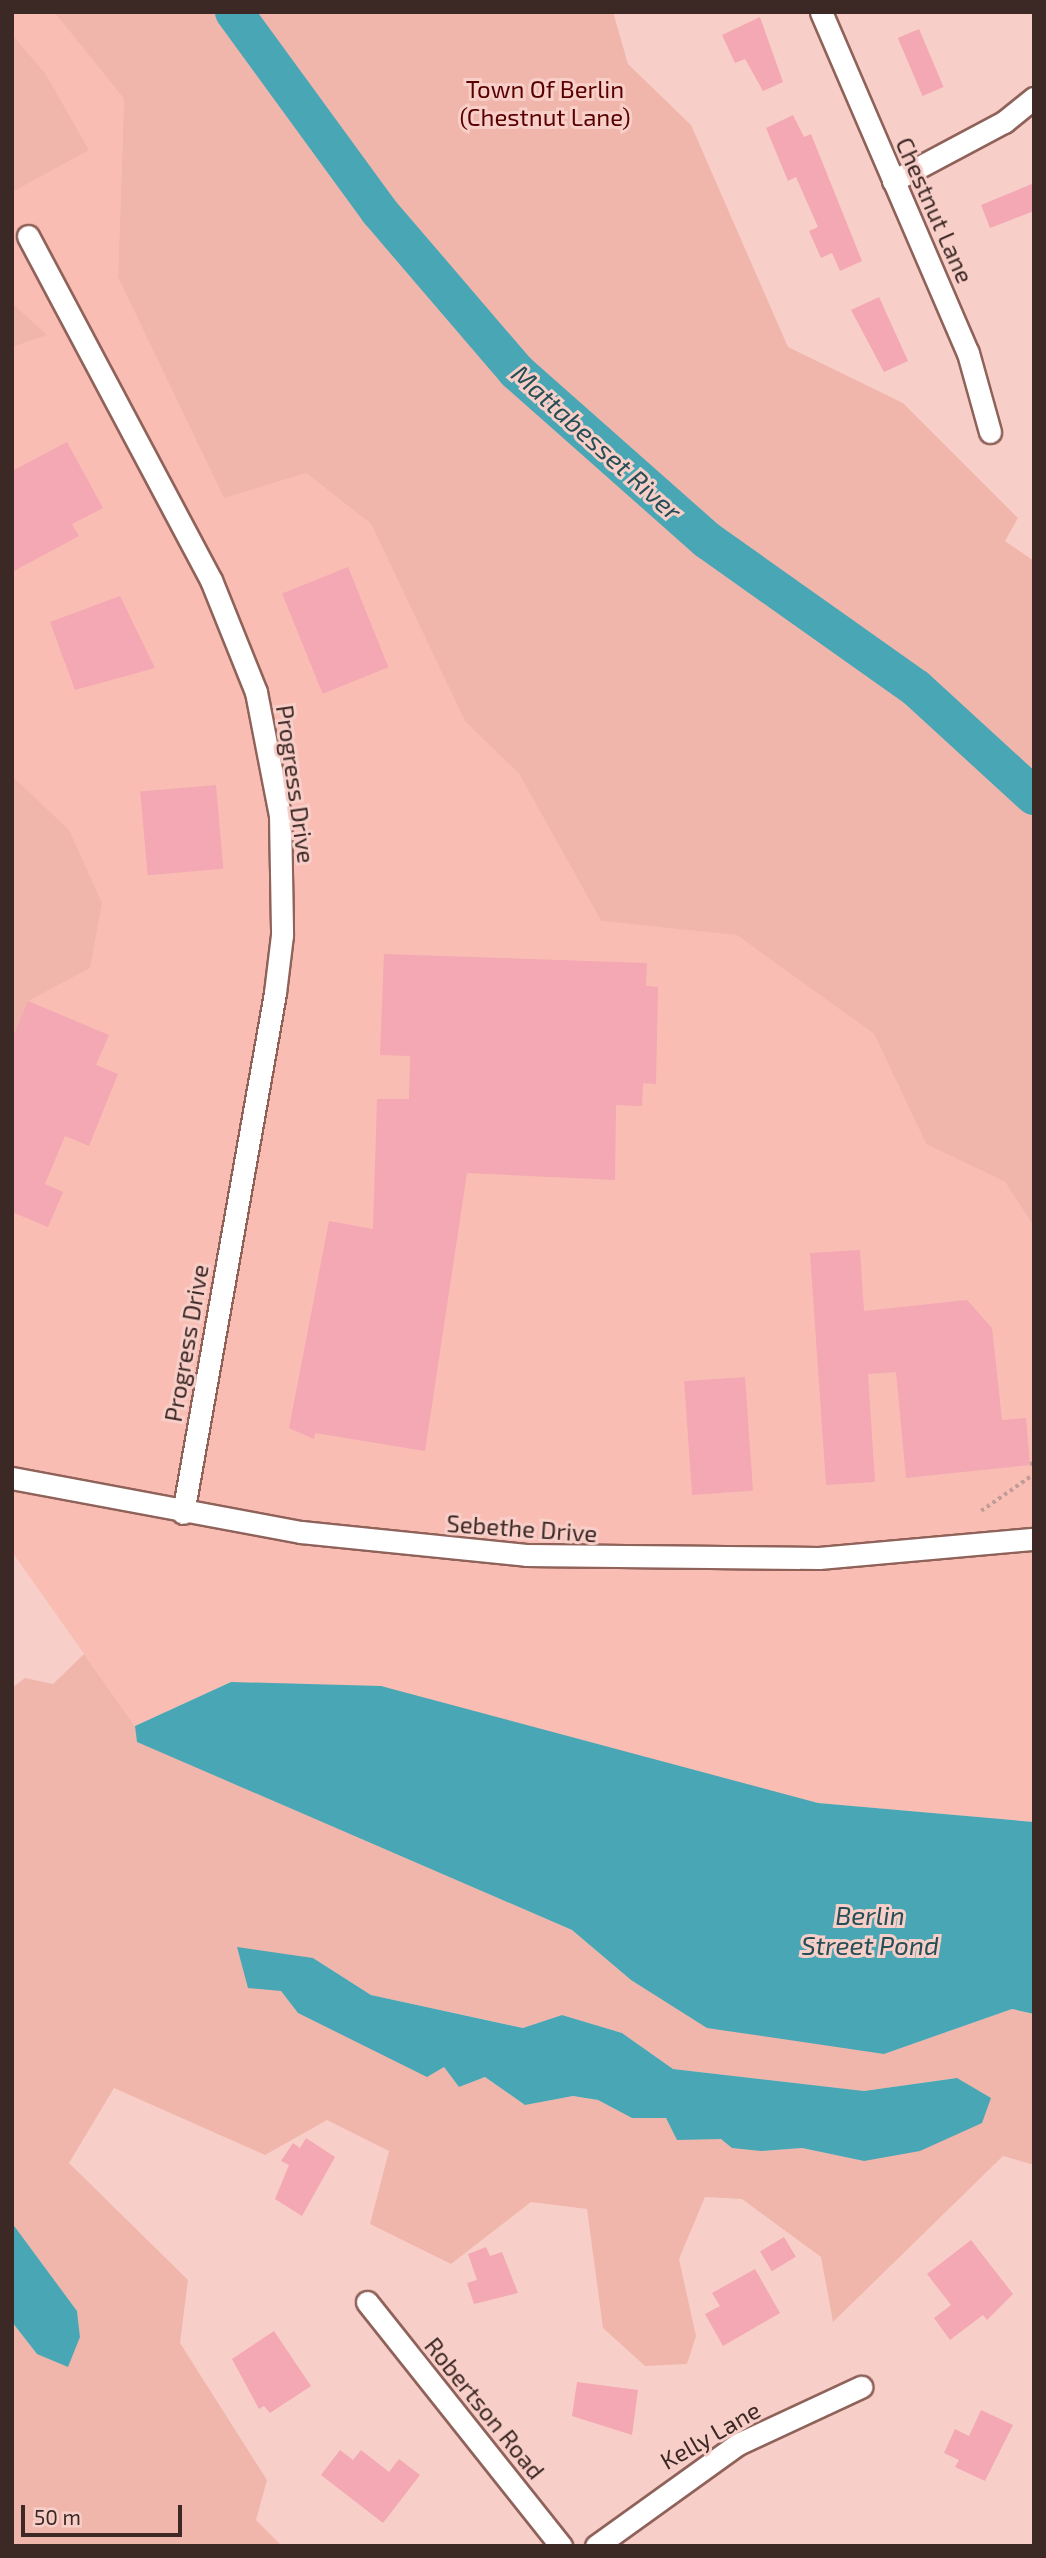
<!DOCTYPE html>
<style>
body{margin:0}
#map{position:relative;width:1046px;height:2558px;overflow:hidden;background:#f8cfc8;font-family:"Exo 2",sans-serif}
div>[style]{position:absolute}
.built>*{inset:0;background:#f9bdb4}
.green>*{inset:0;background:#f0b6ac}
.water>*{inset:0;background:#49a7b5}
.river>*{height:38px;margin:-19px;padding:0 19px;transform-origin:19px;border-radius:19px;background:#49a7b5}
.building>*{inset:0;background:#f3a8b3;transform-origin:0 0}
.path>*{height:3.5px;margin-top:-1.75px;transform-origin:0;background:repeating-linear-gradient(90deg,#bf9c96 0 3.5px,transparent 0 7px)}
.roads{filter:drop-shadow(2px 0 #8f625a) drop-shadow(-2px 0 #8f625a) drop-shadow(0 2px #8f625a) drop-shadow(0 -2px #8f625a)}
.street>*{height:21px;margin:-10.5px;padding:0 10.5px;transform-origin:10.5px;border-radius:10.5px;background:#fff}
span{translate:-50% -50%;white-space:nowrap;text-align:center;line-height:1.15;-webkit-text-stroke:6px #f8cfc8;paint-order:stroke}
.park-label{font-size:24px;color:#580000}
.street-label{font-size:24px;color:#3c2825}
.water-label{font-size:26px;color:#254f56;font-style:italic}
.frame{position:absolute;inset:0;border:14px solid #3c2825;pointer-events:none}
.scale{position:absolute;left:21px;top:2505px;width:161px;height:32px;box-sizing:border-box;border:4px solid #3c2825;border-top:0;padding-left:9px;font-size:21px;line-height:24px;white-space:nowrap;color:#3c2825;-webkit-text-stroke:5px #f8cfc8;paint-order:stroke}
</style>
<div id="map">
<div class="built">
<div style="clip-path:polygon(12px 12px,54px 12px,124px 99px,118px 277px,306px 473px,371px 524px,465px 720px,519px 774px,601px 921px,737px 934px,874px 1034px,926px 1144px,1005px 1182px,1034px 1227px,1034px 1822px,818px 1803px,608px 1752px,231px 1682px,135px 1726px,12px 1552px)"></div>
</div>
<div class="green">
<div style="clip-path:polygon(54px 12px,613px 12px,628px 64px,691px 125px,788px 347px,903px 403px,1018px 518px,1005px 541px,1034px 561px,1034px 1227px,1005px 1182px,926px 1144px,874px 1034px,737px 935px,601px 921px,519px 774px,465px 721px,371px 524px,306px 473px,224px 498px,118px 277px,124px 99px)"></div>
<div style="clip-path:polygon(12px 35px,45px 73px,89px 150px,12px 192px)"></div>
<div style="clip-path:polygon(12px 303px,47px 335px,12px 347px)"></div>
<div style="clip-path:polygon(12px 776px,69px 830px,102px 903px,90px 968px,28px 1001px,12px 1039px)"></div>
<div style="clip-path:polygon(evenodd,84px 1654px,135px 1726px,138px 1742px,572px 1930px,631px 1980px,884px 2054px,1012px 2009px,1034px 2014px,1034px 2165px,1003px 2156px,833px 2322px,821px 2257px,742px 2199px,705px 2197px,679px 2259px,696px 2336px,687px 2364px,645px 2366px,603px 2328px,587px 2209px,531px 2202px,451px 2264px,370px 2224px,389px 2151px,327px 2120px,265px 2155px,114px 2088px,69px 2163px,188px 2280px,180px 2343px,267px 2480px,256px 2520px,282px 2546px,12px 2546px,12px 2322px,37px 2354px,80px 2337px,77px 2311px,12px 2223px,12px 1688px,25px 1678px,53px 1684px,84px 1654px,313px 1958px,371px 1995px,524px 2028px,562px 2015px,622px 2033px,673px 2069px,864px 2091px,957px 2078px,864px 2161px,802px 2148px,761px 2151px,721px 2139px,678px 2139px,666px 2118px,632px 2118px,598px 2100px,573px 2096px,525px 2105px,485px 2077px,459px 2087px,444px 2067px,298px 2013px,281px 1991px,313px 1958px)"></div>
</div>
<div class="water">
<div style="clip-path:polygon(231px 1682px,381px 1686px,818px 1803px,1034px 1822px,1034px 2014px,1012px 2009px,884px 2054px,707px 2028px,631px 1980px,572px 1930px,137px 1742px,135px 1726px)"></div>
<div style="clip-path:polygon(237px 1947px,313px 1958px,371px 1995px,523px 2028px,562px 2015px,622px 2033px,673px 2069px,864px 2091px,957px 2078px,991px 2098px,982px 2123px,920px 2151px,864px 2161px,802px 2148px,761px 2151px,732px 2148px,721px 2139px,677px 2140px,666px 2118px,632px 2118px,598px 2100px,573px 2096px,525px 2105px,485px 2077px,459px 2087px,444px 2067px,427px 2077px,298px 2013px,281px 1991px,248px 1988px)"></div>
<div style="clip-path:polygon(12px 2223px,77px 2311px,80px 2337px,68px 2367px,37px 2354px,12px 2322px)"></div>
</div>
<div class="river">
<div style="left:234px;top:12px;width:246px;rotate:53.9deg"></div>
<div style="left:379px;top:211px;width:211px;rotate:49.4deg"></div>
<div style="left:516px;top:371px;width:255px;rotate:41.5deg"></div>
<div style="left:707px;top:540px;width:256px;rotate:35.3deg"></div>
<div style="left:916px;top:688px;width:160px;rotate:42.5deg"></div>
</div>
<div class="building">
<div style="clip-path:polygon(760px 17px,783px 82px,763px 91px,745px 59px,735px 63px,722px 35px)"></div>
<div style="left:919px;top:29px;width:63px;height:23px;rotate:67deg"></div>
<div style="clip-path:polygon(793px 115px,804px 137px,811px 134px,862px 261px,840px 271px,832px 253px,821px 258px,809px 231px,818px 227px,796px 177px,788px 181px,766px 128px)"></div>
<div style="clip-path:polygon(1034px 183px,1034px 211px,990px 228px,981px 205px)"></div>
<div style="clip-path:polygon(879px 297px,908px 361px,884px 372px,851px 310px)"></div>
<div style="clip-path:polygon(67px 442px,103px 508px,72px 524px,79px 536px,12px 572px,12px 471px)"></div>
<div style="left:348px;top:567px;width:108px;height:71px;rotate:68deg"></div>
<div style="clip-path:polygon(120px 596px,155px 668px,75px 690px,50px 622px)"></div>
<div style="left:216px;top:785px;width:84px;height:76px;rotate:85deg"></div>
<div style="clip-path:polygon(384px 954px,647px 963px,646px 986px,658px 987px,656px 1084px,643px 1083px,642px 1106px,616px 1105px,615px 1180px,467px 1173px,425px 1451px,315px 1433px,314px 1439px,289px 1428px,329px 1221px,373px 1229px,377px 1099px,409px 1099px,410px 1056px,380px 1055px)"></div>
<div style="clip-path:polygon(28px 1001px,109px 1035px,96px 1065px,118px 1074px,89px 1146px,65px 1136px,45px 1184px,63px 1192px,48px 1227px,12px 1212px,12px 1039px)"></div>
<div style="clip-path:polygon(860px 1250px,864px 1311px,967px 1300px,992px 1328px,1002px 1420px,1026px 1418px,1030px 1465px,906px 1478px,896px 1372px,868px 1374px,875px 1482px,826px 1485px,810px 1253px)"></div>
<div style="left:745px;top:1377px;width:114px;height:61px;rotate:86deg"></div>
<div style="clip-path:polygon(306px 2138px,335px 2157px,302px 2216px,275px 2199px,289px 2165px,281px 2161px,293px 2143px,300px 2148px)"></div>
<div style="left:784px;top:2237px;width:23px;height:28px;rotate:59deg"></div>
<div style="clip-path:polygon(971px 2240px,1013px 2294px,987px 2320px,983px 2315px,950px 2340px,934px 2318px,951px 2305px,927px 2274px)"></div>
<div style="clip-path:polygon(486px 2247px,490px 2256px,502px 2252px,518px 2293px,474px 2304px,467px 2283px,477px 2280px,468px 2254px)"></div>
<div style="clip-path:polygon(755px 2269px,780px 2313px,723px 2346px,705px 2314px,720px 2306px,712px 2293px)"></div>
<div style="clip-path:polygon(274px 2331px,311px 2386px,270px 2413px,264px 2406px,259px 2409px,232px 2359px)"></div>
<div style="clip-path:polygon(577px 2382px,638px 2390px,632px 2435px,572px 2416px)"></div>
<div style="clip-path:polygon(981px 2410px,1013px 2425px,985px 2481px,955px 2467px,959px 2460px,944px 2453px,955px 2429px,969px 2436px)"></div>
<div style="clip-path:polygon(340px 2450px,353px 2460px,361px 2450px,389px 2472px,399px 2459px,420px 2475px,383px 2523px,321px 2475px)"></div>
</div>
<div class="path">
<div style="left:1030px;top:1464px;width:4px;rotate:-14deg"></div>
<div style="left:981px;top:1511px;width:65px;rotate:-34.9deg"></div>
</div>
<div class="roads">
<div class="street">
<div style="left:821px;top:12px;width:371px;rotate:66.7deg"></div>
<div style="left:968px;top:353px;width:82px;rotate:74.4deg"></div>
<div style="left:893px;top:181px;width:126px;rotate:-28deg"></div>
<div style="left:1004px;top:122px;width:38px;rotate:-39deg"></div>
<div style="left:28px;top:236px;width:390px;rotate:62deg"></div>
<div style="left:211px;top:580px;width:121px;rotate:68.1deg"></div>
<div style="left:256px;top:692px;width:125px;rotate:79deg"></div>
<div style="left:280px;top:815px;width:120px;rotate:89deg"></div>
<div style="left:282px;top:935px;width:58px;rotate:96.9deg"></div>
<div style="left:275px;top:993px;width:528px;rotate:100.03deg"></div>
<div style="left:12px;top:1478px;width:294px;rotate:10.6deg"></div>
<div style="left:301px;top:1532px;width:226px;rotate:5.8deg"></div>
<div style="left:526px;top:1555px;width:293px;rotate:0.6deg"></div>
<div style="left:819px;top:1558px;width:216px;rotate:-5.1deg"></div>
<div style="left:367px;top:2302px;width:312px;rotate:51.5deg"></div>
<div style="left:596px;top:2546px;width:175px;rotate:-35.7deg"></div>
<div style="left:738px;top:2444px;width:136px;rotate:-24.9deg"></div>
</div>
</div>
<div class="park-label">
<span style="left:545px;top:103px">Town Of Berlin<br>(Chestnut Lane)</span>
</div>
<div class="street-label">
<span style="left:935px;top:210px;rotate:66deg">Chestnut Lane</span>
<span style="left:296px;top:784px;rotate:82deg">Progress Drive</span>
<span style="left:186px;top:1343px;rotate:-80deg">Progress Drive</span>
<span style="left:522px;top:1528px;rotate:4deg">Sebethe Drive</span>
<span style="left:485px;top:2408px;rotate:51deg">Robertson Road</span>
<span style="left:710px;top:2435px;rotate:-30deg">Kelly Lane</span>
</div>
<div class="water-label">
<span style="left:597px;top:442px;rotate:42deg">Mattabesset River</span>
<span style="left:870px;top:1930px">Berlin<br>Street Pond</span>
</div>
<div class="frame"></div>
<div class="scale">50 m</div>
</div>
